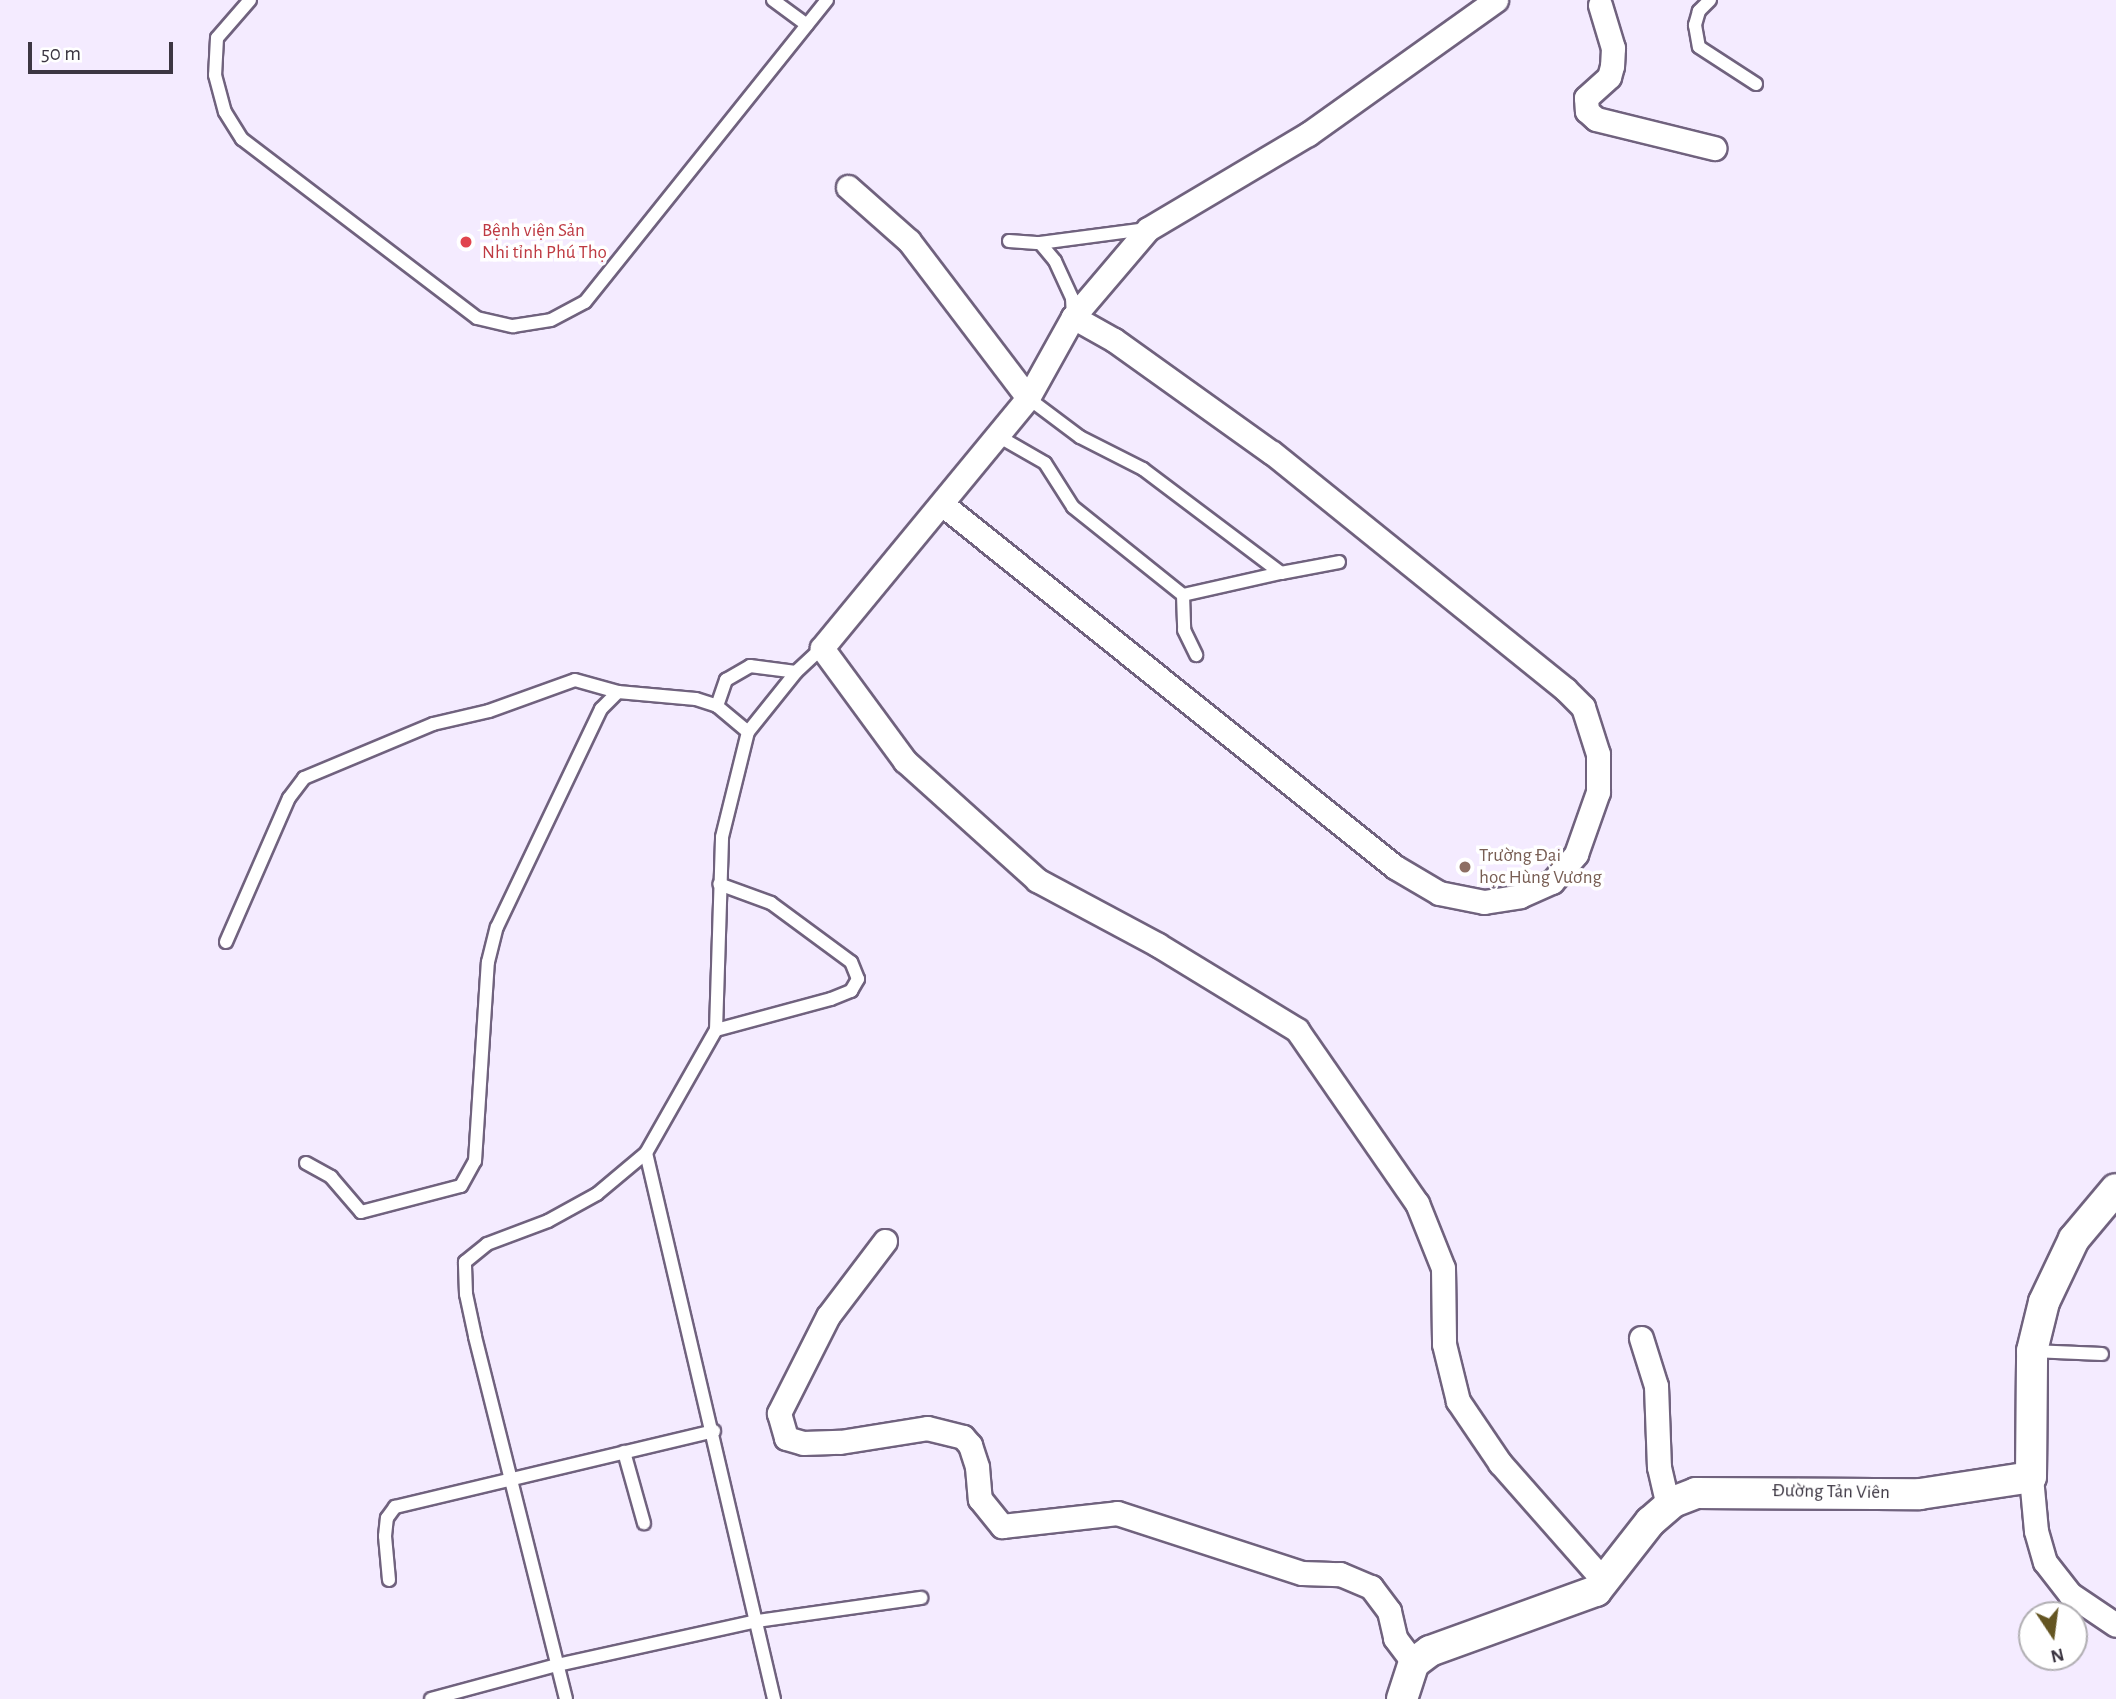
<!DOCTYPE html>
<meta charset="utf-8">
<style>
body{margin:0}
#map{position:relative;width:2116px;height:1699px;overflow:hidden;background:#f4ebff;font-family:"Alegreya Sans",sans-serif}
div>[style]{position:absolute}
.roads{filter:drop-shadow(2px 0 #70627e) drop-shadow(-2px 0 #70627e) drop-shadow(0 2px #70627e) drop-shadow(0 -2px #70627e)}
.service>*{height:12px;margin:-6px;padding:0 6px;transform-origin:6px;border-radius:6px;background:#fff}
.minor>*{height:23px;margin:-11.5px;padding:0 11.5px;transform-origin:11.5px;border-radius:11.5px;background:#fff}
.tertiary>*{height:30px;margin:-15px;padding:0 15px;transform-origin:15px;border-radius:15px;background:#fff}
.dots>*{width:19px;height:19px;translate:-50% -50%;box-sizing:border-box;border:4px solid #fff;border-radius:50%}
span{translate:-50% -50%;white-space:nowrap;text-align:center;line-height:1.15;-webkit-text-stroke:7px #fff;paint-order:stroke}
.health-label{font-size:19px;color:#be3a42}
.left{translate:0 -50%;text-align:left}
.education-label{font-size:19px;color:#785e54}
.street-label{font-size:19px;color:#3c3642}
.north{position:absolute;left:2018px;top:1601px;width:70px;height:70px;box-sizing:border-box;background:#fff;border:2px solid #b1afb3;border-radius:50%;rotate:167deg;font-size:19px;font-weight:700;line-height:28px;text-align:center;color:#3c3642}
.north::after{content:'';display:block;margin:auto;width:24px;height:32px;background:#645522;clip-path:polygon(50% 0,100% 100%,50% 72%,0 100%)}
.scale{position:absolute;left:28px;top:42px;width:145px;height:32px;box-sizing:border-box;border:4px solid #3c3642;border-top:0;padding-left:9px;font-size:21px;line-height:24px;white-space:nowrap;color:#3c3642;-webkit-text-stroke:5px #fff;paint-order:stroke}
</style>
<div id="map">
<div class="roads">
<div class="service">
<div style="left:250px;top:0;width:50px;rotate:131deg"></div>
<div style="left:217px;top:38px;width:37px;rotate:93deg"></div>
<div style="left:215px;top:75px;width:38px;rotate:75deg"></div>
<div style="left:225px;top:112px;width:32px;rotate:58deg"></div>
<div style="left:242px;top:139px;width:295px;rotate:37.3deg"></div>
<div style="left:477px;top:318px;width:37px;rotate:13deg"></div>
<div style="left:513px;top:326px;width:38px;rotate:-9deg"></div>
<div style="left:551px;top:320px;width:38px;rotate:-28deg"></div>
<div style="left:585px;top:302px;width:387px;rotate:-51.3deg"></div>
<div style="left:773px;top:0;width:42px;rotate:36.3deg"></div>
<div style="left:1710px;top:0;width:16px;rotate:135deg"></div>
<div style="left:1699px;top:11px;width:15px;rotate:106deg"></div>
<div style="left:1695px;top:25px;width:22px;rotate:80deg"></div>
<div style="left:1699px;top:47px;width:68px;rotate:33deg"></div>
<div style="left:1009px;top:241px;width:31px;rotate:4deg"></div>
<div style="left:1040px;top:243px;width:108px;rotate:-7.5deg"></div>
<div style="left:1040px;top:243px;width:23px;rotate:50deg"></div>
<div style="left:1055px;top:261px;width:41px;rotate:65.3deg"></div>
<div style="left:1072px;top:298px;width:19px;rotate:87deg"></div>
<div style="left:1028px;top:398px;width:65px;rotate:36.9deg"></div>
<div style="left:1080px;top:437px;width:71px;rotate:26.9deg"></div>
<div style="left:1143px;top:469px;width:173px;rotate:37deg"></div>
<div style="left:1281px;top:573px;width:59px;rotate:-10.7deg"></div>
<div style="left:998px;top:436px;width:54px;rotate:29.9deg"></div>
<div style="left:1045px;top:463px;width:52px;rotate:57.5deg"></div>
<div style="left:1073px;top:507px;width:141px;rotate:38.7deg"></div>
<div style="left:1183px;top:595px;width:35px;rotate:88deg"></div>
<div style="left:1184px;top:630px;width:28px;rotate:64deg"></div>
<div style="left:1183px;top:595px;width:100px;rotate:-12.7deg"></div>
<div style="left:717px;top:706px;width:28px;rotate:-71deg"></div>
<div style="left:726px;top:680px;width:28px;rotate:-30deg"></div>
<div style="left:750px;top:666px;width:46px;rotate:7.4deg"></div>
<div style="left:226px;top:942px;width:157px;rotate:-66.4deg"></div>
<div style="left:289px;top:798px;width:25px;rotate:-53deg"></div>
<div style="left:304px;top:778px;width:140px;rotate:-22.7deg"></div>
<div style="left:433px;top:724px;width:57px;rotate:-13.1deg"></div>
<div style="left:489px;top:711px;width:91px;rotate:-19.8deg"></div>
<div style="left:575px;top:680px;width:45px;rotate:15.6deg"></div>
<div style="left:716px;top:1030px;width:119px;rotate:-15.1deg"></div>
<div style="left:831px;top:999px;width:22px;rotate:-22deg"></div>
<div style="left:851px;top:991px;width:14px;rotate:-60deg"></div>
<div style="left:858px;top:979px;width:18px;rotate:-112deg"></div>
<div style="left:851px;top:962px;width:99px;rotate:-143.6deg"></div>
<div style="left:771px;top:903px;width:55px;rotate:-159.9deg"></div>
<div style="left:306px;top:1163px;width:29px;rotate:29deg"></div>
<div style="left:331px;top:1177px;width:46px;rotate:49.4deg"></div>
<div style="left:361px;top:1212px;width:103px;rotate:-14.6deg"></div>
<div style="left:461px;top:1186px;width:29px;rotate:-61deg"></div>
<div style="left:475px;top:1161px;width:199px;rotate:-86.3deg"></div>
<div style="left:488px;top:962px;width:36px;rotate:-76deg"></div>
<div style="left:497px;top:927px;width:242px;rotate:-64.5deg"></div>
<div style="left:601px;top:709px;width:24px;rotate:-45deg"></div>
<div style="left:618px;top:692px;width:78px;rotate:5.1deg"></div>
<div style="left:696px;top:699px;width:22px;rotate:18deg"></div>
<div style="left:717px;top:706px;width:40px;rotate:40deg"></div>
<div style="left:2032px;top:1351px;width:70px;rotate:2.5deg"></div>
<div style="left:624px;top:1452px;width:74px;rotate:74.3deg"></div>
<div style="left:389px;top:1580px;width:44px;rotate:-95.2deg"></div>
<div style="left:385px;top:1536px;width:18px;rotate:-84deg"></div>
<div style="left:387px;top:1518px;width:14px;rotate:-54deg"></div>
<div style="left:395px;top:1507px;width:328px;rotate:-13.4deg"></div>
<div style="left:431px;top:1699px;width:131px;rotate:-15.1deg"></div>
<div style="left:557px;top:1665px;width:205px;rotate:-12.4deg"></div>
<div style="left:757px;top:1621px;width:166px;rotate:-8deg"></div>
<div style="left:566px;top:1699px;width:374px;rotate:-104.1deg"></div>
<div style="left:475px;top:1336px;width:43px;rotate:-102.1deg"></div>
<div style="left:466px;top:1294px;width:32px;rotate:-92deg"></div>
<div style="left:465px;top:1262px;width:28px;rotate:-39deg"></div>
<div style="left:487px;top:1244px;width:65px;rotate:-20.7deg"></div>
<div style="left:548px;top:1221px;width:56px;rotate:-28.9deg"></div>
<div style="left:597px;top:1194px;width:64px;rotate:-39.9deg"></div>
<div style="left:774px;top:1699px;width:561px;rotate:-103.19deg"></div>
<div style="left:646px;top:1153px;width:142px;rotate:-60.4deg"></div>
<div style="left:716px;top:1030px;width:193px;rotate:-88.2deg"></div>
<div style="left:722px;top:837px;width:108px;rotate:-76.1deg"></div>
<div style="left:748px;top:732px;width:77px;rotate:-51.3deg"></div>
<div style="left:796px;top:672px;width:35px;rotate:-43deg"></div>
</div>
<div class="minor">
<div style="left:1496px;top:0;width:231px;rotate:144.5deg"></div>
<div style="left:1308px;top:134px;width:186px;rotate:149.3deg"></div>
<div style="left:1148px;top:229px;width:116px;rotate:130.4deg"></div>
<div style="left:1073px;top:317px;width:93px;rotate:119.1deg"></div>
<div style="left:1028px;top:398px;width:324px;rotate:129.5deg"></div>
<div style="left:822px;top:648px;width:140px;rotate:53.7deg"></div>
<div style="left:905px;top:761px;width:178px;rotate:42deg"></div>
<div style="left:1037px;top:880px;width:137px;rotate:28.2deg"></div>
<div style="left:1158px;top:945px;width:163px;rotate:31.4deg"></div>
<div style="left:1297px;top:1030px;width:211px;rotate:55.3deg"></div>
<div style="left:1417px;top:1203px;width:70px;rotate:68.2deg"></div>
<div style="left:1443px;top:1268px;width:76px;rotate:89.2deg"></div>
<div style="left:1444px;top:1344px;width:59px;rotate:76.2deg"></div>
<div style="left:1458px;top:1401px;width:75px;rotate:55.9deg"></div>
<div style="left:1500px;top:1463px;width:159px;rotate:48.6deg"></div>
<div style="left:1600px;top:5px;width:45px;rotate:73.2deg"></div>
<div style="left:1613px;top:48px;width:18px;rotate:93deg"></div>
<div style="left:1612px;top:66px;width:11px;rotate:105deg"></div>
<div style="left:1609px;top:77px;width:31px;rotate:138deg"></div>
<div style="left:1586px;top:98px;width:13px;rotate:86deg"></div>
<div style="left:1587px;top:111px;width:12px;rotate:42deg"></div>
<div style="left:1596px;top:119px;width:122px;rotate:13.8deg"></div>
<div style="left:848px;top:187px;width:81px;rotate:41.5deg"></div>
<div style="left:909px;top:241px;width:197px;rotate:52.8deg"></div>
<div style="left:942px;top:504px;width:580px;rotate:38.71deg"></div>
<div style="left:1395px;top:867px;width:51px;rotate:30.6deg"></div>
<div style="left:1439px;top:893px;width:46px;rotate:11.3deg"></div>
<div style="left:1484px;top:902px;width:36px;rotate:-9deg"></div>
<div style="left:1520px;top:896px;width:35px;rotate:-24deg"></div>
<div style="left:1552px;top:882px;width:37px;rotate:-49deg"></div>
<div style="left:1576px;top:854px;width:66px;rotate:-70.5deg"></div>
<div style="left:1598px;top:792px;width:38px;rotate:-90deg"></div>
<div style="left:1598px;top:754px;width:49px;rotate:-107.7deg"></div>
<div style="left:1583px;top:707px;width:25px;rotate:-135deg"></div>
<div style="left:1565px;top:689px;width:376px;rotate:-141.1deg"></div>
<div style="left:1272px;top:453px;width:194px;rotate:-144.4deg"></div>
<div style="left:1114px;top:340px;width:47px;rotate:-150.7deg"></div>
<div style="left:885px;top:1241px;width:94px;rotate:127.2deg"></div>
<div style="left:828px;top:1316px;width:109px;rotate:116.8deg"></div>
<div style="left:779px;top:1413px;width:26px;rotate:74deg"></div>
<div style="left:786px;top:1438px;width:18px;rotate:16deg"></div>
<div style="left:803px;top:1443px;width:37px;rotate:-2deg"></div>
<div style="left:840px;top:1442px;width:88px;rotate:-9.1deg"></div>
<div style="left:927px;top:1428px;width:37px;rotate:14deg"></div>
<div style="left:963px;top:1437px;width:11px;rotate:49deg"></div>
<div style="left:970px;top:1445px;width:23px;rotate:72deg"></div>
<div style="left:977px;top:1467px;width:32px;rotate:85deg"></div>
<div style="left:980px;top:1499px;width:35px;rotate:51deg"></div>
<div style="left:1002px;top:1526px;width:116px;rotate:-6.4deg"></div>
<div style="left:1117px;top:1513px;width:194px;rotate:18deg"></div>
<div style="left:1302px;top:1573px;width:38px;rotate:2deg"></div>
<div style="left:1340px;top:1574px;width:34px;rotate:23deg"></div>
<div style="left:1371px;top:1587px;width:30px;rotate:53deg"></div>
<div style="left:1389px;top:1611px;width:28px;rotate:77deg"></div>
<div style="left:1395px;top:1638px;width:31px;rotate:53deg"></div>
<div style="left:1641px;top:1338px;width:50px;rotate:72.6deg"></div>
<div style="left:1656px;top:1386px;width:81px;rotate:87.9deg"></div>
<div style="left:1659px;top:1467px;width:40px;rotate:77deg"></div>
<div style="left:2031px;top:1477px;width:54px;rotate:84.7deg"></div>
<div style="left:2036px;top:1531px;width:32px;rotate:74deg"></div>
<div style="left:2045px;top:1562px;width:41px;rotate:52deg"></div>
<div style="left:2070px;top:1594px;width:55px;rotate:34deg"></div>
</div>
<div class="tertiary">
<div style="left:1402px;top:1699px;width:38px;rotate:-72deg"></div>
<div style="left:1414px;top:1663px;width:20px;rotate:-37deg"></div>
<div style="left:1430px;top:1651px;width:177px;rotate:-19.9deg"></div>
<div style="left:1596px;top:1591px;width:88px;rotate:-52deg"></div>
<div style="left:1650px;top:1522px;width:30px;rotate:-41deg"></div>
<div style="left:1673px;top:1502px;width:25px;rotate:-21deg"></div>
<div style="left:1696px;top:1493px;width:224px;rotate:0.3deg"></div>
<div style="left:1920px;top:1494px;width:112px;rotate:-8.7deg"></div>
<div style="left:2031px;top:1477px;width:126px;rotate:-89.5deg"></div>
<div style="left:2032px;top:1351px;width:50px;rotate:-76.2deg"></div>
<div style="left:2044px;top:1302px;width:70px;rotate:-64.5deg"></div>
<div style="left:2074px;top:1239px;width:65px;rotate:-50deg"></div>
</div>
</div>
<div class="dots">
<div style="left:466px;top:242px;background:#e0444e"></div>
<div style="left:1465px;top:867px;background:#8d6e63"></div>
</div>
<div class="health-label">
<span class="left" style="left:482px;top:242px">Bệnh viện Sản<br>Nhi tỉnh Phú Thọ</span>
</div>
<div class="education-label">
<span class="left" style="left:1479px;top:867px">Trường Đại<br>học Hùng Vương</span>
</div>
<div class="street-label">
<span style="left:1831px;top:1492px;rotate:1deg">Đường Tản Viên</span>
</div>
<div class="north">N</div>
<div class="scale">50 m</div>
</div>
